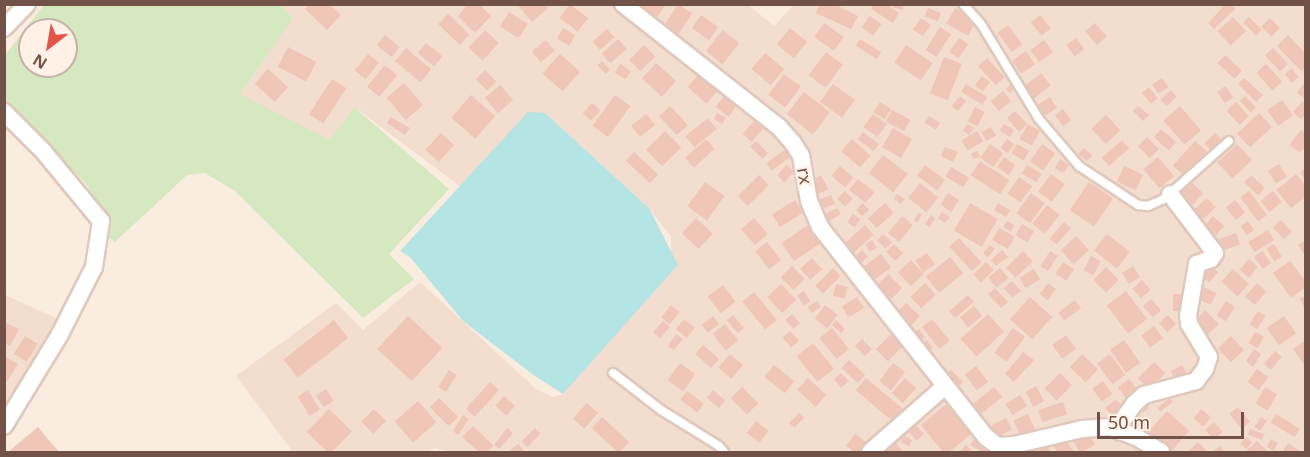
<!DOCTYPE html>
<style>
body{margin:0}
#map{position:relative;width:1310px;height:457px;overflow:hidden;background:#fbece0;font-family:"Noto Sans",sans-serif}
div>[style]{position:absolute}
.residential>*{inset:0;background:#f3ddce}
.green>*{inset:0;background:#d6e8bf}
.water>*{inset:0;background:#b5e4e4}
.building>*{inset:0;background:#f0c6b8;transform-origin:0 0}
.roads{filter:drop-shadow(2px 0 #dfc8bc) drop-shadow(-2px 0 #dfc8bc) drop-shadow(0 2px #dfc8bc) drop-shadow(0 -2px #dfc8bc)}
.lane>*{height:8px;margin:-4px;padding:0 4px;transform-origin:4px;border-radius:4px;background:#fff}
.street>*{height:16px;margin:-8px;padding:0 8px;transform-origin:8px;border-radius:8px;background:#fff}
span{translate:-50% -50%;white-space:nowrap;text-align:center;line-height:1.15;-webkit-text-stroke:5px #fff1e5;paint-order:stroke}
.street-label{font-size:18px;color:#715148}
.frame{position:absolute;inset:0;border:6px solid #715148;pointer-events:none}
.north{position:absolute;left:18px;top:18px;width:60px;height:60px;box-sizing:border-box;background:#fff1e5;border:2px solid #c6b1a6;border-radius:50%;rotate:211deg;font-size:16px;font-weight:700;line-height:24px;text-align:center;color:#715148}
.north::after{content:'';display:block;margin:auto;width:21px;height:27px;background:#e35347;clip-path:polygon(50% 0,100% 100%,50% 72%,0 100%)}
.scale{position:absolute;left:1097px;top:412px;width:147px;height:27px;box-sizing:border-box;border:3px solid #715148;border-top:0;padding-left:8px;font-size:18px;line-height:21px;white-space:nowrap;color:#715148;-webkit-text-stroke:4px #fff1e5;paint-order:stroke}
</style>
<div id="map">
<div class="residential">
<div style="clip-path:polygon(747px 4px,774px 26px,795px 4px,1305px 5px,1305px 452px,451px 452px,434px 448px,428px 452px,293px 452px,236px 376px,336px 303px,363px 330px,420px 282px,536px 389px,553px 397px,563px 394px,659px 286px,671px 255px,671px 236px,645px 204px,545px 113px,461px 187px,354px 107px,330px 141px,239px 94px,293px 18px,281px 5px)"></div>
<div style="clip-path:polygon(5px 295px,56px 318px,33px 363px,5px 403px)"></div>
</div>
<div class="green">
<div style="clip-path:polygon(evenodd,44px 5px,281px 5px,293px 18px,240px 94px,330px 140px,354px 107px,449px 189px,389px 254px,414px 279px,363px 318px,235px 191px,205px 173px,187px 175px,115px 242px,108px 237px,110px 222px,86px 184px,5px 101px,5px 55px,44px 5px,30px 30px,66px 30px,66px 66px,30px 66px,30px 30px)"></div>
</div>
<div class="water">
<div style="clip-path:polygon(528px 112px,545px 113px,649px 208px,678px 265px,563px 394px,532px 374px,463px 321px,410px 257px,400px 251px)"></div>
</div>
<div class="building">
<div style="clip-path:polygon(310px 4px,329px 4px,341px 15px,327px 30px,305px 9px)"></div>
<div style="clip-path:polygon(468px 4px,479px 4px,491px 16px,475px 33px,458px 16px)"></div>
<div style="clip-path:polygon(517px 4px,545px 4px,548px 8px,532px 22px)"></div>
<div style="left:570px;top:4px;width:23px;height:17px;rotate:38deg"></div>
<div style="clip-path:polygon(636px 4px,666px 4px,656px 19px)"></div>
<div style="left:678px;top:4px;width:17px;height:27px;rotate:33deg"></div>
<div style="clip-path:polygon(820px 4px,834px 4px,858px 16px,851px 29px,816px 13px)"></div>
<div style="clip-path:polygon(874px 4px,886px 4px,899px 13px,893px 23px,871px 9px)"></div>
<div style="clip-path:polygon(894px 4px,904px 4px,902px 10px,893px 7px)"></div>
<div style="clip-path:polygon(1226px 4px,1236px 8px,1214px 29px,1208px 23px)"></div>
<div style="left:928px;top:8px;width:14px;height:9px;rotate:21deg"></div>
<div style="left:955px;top:8px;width:25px;height:18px;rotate:29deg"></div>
<div style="left:509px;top:12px;width:22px;height:17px;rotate:32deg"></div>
<div style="left:448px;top:14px;width:30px;height:14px;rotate:44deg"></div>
<div style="left:701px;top:15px;width:21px;height:16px;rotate:35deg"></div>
<div style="left:1040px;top:15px;width:17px;height:12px;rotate:50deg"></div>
<div style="left:870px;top:16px;width:14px;height:14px;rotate:36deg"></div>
<div style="left:1233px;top:17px;width:19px;height:21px;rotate:47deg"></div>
<div style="left:1249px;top:17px;width:18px;height:8px;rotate:45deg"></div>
<div style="left:921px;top:18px;width:12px;height:14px;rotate:35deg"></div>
<div style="left:1270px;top:18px;width:14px;height:12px;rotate:45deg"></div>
<div style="left:824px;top:23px;width:24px;height:17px;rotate:35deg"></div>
<div style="left:1095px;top:23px;width:18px;height:13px;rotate:49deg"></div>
<div style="left:1008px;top:25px;width:24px;height:13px;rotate:54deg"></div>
<div style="left:940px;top:27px;width:13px;height:27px;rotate:32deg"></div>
<div style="left:563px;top:28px;width:14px;height:12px;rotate:30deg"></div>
<div style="left:790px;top:28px;width:22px;height:21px;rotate:39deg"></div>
<div style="left:607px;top:29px;width:11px;height:19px;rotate:49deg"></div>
<div style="left:485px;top:30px;width:19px;height:24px;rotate:43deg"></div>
<div style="left:723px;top:30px;width:21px;height:27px;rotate:39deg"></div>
<div style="left:385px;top:35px;width:19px;height:13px;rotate:39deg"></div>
<div style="clip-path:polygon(1288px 35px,1306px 54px,1306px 67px,1301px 71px,1277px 46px)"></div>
<div style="left:959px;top:38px;width:11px;height:17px;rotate:34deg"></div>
<div style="left:1076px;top:38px;width:14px;height:12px;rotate:54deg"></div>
<div style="left:618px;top:39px;width:13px;height:22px;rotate:48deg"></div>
<div style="left:860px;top:39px;width:25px;height:8px;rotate:32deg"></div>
<div style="left:546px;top:40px;width:14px;height:18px;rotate:51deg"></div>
<div style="left:1044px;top:40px;width:15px;height:17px;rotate:53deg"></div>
<div style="left:426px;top:43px;width:21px;height:13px;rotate:39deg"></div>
<div style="left:644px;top:45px;width:16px;height:21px;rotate:45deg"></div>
<div style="left:906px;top:45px;width:32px;height:21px;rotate:34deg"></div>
<div style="left:288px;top:47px;width:32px;height:22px;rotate:28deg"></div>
<div style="left:406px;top:48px;width:33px;height:17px;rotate:40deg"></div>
<div style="left:1273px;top:48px;width:22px;height:11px;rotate:47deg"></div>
<div style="left:1026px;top:51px;width:16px;height:17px;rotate:55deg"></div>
<div style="left:826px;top:52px;width:21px;height:29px;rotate:37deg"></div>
<div style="left:765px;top:53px;width:25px;height:21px;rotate:40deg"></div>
<div style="left:368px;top:54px;width:14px;height:21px;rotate:39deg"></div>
<div style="left:560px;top:54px;width:27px;height:26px;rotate:42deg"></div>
<div style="left:1225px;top:55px;width:23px;height:11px;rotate:43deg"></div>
<div style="left:944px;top:57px;width:19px;height:39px;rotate:21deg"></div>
<div style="left:987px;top:58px;width:26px;height:12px;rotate:47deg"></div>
<div style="left:602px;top:61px;width:12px;height:6px;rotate:48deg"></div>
<div style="left:656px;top:63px;width:27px;height:21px;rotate:42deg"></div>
<div style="left:620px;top:64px;width:13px;height:10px;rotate:32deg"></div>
<div style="left:1266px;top:64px;width:24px;height:13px;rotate:48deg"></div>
<div style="left:385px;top:65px;width:16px;height:28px;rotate:40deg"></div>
<div style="clip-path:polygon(1292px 68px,1298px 77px,1292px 83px,1285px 74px)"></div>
<div style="left:268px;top:69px;width:27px;height:20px;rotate:42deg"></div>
<div style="left:485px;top:70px;width:16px;height:13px;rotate:45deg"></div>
<div style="left:701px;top:72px;width:25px;height:20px;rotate:42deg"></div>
<div style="left:1041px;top:73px;width:16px;height:23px;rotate:52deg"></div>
<div style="left:784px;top:74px;width:21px;height:26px;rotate:37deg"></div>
<div style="left:982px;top:76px;width:10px;height:12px;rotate:37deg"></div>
<div style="left:1162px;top:78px;width:11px;height:12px;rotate:56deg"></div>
<div style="clip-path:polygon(1244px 78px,1263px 95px,1256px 102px,1238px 84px)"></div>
<div style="left:332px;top:79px;width:17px;height:42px;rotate:33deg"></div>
<div style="clip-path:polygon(1306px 80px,1306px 99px,1297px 93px)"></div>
<div style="left:404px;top:83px;width:29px;height:23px;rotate:49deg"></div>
<div style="clip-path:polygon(1013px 83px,1016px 86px,1010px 93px,1006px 89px)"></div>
<div style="left:833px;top:84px;width:27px;height:22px;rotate:36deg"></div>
<div style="left:966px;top:84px;width:25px;height:9px;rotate:32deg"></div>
<div style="left:500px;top:85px;width:20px;height:20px;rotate:49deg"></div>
<div style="left:1225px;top:86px;width:14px;height:10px;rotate:54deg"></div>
<div style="left:1149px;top:87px;width:14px;height:9px;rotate:51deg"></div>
<div style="left:1171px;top:90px;width:9px;height:14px;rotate:49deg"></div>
<div style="left:1003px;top:91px;width:13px;height:16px;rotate:51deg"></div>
<div style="left:804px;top:92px;width:33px;height:28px;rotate:38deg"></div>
<div style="left:471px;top:95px;width:32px;height:30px;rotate:41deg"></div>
<div style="left:615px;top:95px;width:19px;height:38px;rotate:36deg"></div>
<div style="left:725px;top:95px;width:16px;height:15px;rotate:38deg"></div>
<div style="left:960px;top:96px;width:8px;height:13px;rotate:40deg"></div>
<div style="left:1245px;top:96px;width:16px;height:7px;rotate:47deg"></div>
<div style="left:1050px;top:97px;width:13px;height:17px;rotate:58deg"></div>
<div style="left:1282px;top:100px;width:19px;height:18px;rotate:55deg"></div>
<div style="clip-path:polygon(1303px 101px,1306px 114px,1301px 119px,1293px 112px)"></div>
<div style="left:880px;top:102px;width:13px;height:12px;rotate:32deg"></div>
<div style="left:1236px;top:102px;width:19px;height:13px;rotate:47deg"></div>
<div style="left:592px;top:103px;width:11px;height:14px;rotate:41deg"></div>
<div style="left:670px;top:106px;width:26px;height:15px;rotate:47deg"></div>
<div style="clip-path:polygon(1138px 106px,1149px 115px,1143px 121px,1133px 111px)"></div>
<div style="left:1180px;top:106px;width:32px;height:22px;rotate:49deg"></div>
<div style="left:975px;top:107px;width:11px;height:16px;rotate:27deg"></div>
<div style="left:1063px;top:109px;width:14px;height:10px;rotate:54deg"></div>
<div style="left:892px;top:110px;width:21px;height:13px;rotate:28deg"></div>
<div style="left:1015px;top:111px;width:18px;height:11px;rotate:47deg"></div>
<div style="clip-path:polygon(717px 113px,726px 118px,722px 124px,714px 119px)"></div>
<div style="left:1259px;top:113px;width:19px;height:30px;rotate:47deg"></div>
<div style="left:646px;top:114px;width:14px;height:19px;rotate:51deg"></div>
<div style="left:873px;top:114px;width:17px;height:16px;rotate:36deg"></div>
<div style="left:1106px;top:115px;width:21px;height:20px;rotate:47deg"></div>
<div style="left:929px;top:116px;width:13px;height:8px;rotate:32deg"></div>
<div style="clip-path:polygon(391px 117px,410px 128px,405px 135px,387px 123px)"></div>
<div style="left:708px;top:118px;width:14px;height:29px;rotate:51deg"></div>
<div style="left:754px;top:121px;width:12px;height:17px;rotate:42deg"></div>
<div style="clip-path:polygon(968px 124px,974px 128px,969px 135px,963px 130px)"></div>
<div style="left:1004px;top:124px;width:12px;height:8px;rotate:31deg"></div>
<div style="left:1028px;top:124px;width:14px;height:17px;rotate:30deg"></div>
<div style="left:991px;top:127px;width:10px;height:11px;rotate:61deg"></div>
<div style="left:893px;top:128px;width:22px;height:22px;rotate:30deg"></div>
<div style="left:1161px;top:129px;width:20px;height:11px;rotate:41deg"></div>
<div style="clip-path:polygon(1301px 130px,1306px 133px,1306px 146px,1300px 153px,1289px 145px)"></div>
<div style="left:665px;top:131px;width:23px;height:27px;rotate:45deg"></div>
<div style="left:977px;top:131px;width:12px;height:18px;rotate:59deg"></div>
<div style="left:863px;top:132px;width:20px;height:9px;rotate:37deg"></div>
<div style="left:441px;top:133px;width:18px;height:23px;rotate:43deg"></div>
<div style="left:1215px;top:133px;width:11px;height:15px;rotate:45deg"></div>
<div style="left:1147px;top:137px;width:17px;height:13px;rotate:45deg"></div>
<div style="left:706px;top:139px;width:13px;height:28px;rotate:48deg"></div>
<div style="left:852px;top:139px;width:25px;height:16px;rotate:42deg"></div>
<div style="left:1007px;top:139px;width:9px;height:11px;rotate:36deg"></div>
<div style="left:1122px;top:140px;width:11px;height:27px;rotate:49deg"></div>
<div style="left:756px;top:141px;width:17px;height:8px;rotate:45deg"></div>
<div style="left:1195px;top:141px;width:15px;height:33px;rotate:42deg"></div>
<div style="left:990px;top:144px;width:16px;height:17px;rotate:35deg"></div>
<div style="left:1017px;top:144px;width:14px;height:11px;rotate:30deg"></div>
<div style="left:1042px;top:144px;width:16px;height:21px;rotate:35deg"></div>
<div style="left:1237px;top:144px;width:22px;height:27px;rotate:47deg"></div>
<div style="clip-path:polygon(945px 147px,958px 152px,953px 162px,941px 156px)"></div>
<div style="clip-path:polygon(1084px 148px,1092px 155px,1087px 161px,1078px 154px)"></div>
<div style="left:786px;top:149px;width:9px;height:24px;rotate:54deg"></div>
<div style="left:978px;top:151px;width:6px;height:7px;rotate:72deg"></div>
<div style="left:634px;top:152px;width:33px;height:12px;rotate:43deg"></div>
<div style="left:883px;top:155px;width:31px;height:23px;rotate:38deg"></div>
<div style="left:1004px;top:157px;width:14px;height:12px;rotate:36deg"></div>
<div style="left:1158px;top:157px;width:25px;height:19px;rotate:50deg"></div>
<div style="clip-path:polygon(1060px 159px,1069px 165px,1063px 173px,1055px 168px)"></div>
<div style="left:980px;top:161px;width:35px;height:17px;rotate:33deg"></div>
<div style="left:1279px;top:164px;width:15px;height:13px;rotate:58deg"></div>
<div style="left:787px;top:165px;width:10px;height:14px;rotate:45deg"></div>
<div style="left:925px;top:165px;width:25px;height:13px;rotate:37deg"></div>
<div style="left:1027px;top:165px;width:17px;height:10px;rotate:31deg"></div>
<div style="left:840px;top:166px;width:18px;height:13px;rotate:41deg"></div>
<div style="left:1124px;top:166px;width:21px;height:17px;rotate:25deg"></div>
<div style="left:951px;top:167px;width:21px;height:11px;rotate:31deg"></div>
<div style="clip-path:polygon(1306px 168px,1306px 181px,1300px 172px)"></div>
<div style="left:1051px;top:174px;width:17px;height:22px;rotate:36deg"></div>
<div style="clip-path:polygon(1296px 174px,1306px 186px,1306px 197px,1291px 208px,1276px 190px)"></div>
<div style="left:759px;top:175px;width:14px;height:30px;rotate:45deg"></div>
<div style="left:821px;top:175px;width:16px;height:16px;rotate:63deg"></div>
<div style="left:1251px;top:175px;width:19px;height:10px;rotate:43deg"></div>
<div style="left:1019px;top:177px;width:16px;height:20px;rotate:35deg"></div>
<div style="left:858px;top:179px;width:21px;height:14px;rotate:39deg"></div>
<div style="left:1190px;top:181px;width:18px;height:22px;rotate:43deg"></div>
<div style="left:705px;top:182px;width:24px;height:30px;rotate:36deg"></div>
<div style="left:1089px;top:182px;width:29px;height:34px;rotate:34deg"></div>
<div style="left:920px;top:183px;width:23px;height:19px;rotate:38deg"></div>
<div style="left:845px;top:191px;width:11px;height:11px;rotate:45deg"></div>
<div style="left:1249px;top:191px;width:30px;height:11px;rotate:53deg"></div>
<div style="left:1273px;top:191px;width:14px;height:16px;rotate:51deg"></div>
<div style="left:948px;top:193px;width:13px;height:14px;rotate:32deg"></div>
<div style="left:1031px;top:193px;width:17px;height:25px;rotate:36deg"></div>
<div style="clip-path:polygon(897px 194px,905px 199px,901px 204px,894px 199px)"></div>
<div style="clip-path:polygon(831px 195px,835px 204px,820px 209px,816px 201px)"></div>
<div style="left:1207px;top:198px;width:13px;height:20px;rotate:48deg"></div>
<div style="left:795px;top:200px;width:15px;height:27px;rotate:58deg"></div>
<div style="left:1235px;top:200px;width:16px;height:12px;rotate:50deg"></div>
<div style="clip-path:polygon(863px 203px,869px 210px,862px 216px,856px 210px)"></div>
<div style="left:885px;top:203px;width:13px;height:23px;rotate:48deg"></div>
<div style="left:970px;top:203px;width:32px;height:32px;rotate:30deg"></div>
<div style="left:998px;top:203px;width:14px;height:8px;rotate:30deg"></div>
<div style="left:1047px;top:205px;width:16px;height:24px;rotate:38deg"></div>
<div style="clip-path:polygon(837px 208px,841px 214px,829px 221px,825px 214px)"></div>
<div style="clip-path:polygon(942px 212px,950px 217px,945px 223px,938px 218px)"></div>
<div style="left:918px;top:213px;width:4px;height:9px;rotate:27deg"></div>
<div style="left:853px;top:214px;width:9px;height:10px;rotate:36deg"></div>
<div style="clip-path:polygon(931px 215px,935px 218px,930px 227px,925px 224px)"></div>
<div style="left:902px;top:216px;width:14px;height:22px;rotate:39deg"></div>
<div style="left:1213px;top:216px;width:15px;height:18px;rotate:42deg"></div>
<div style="left:696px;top:218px;width:23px;height:21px;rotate:43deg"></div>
<div style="left:754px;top:218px;width:21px;height:17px;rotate:49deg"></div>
<div style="left:1281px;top:220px;width:16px;height:11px;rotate:47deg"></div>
<div style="clip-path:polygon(1007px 221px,1014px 225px,1011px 232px,1003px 227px)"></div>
<div style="left:1248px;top:221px;width:11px;height:9px;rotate:56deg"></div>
<div style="left:1064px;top:222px;width:9px;height:22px;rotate:41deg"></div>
<div style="left:1022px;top:224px;width:14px;height:13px;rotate:30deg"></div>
<div style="left:808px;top:225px;width:22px;height:32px;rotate:56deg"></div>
<div style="left:865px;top:225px;width:13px;height:29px;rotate:48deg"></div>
<div style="left:999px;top:228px;width:18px;height:14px;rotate:29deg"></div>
<div style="left:1268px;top:230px;width:12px;height:23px;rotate:59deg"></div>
<div style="left:1236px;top:233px;width:12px;height:22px;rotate:70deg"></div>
<div style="left:883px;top:234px;width:12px;height:9px;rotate:42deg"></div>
<div style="left:1107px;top:234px;width:29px;height:21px;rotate:38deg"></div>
<div style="left:1076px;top:236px;width:19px;height:21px;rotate:47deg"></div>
<div style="left:959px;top:238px;width:33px;height:13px;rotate:47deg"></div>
<div style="left:872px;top:240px;width:9px;height:8px;rotate:58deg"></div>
<div style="clip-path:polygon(1306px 240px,1306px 257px,1298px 245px)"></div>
<div style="left:767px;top:242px;width:23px;height:15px;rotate:52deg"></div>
<div style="left:894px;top:244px;width:13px;height:11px;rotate:45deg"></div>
<div style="left:1274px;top:244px;width:15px;height:9px;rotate:58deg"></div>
<div style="left:990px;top:245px;width:6px;height:11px;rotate:39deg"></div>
<div style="left:862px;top:250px;width:9px;height:14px;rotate:49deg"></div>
<div style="clip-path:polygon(1002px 250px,1008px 257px,996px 266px,991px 260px)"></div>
<div style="left:1023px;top:251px;width:14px;height:24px;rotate:45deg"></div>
<div style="left:1050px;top:251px;width:9px;height:18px;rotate:32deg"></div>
<div style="left:1262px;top:251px;width:15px;height:10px;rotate:53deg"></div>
<div style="left:927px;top:253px;width:14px;height:14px;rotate:56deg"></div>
<div style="left:881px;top:254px;width:17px;height:24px;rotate:54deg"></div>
<div style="left:1091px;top:256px;width:11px;height:16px;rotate:27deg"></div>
<div style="left:950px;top:257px;width:21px;height:31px;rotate:51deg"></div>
<div style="left:812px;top:258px;width:15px;height:16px;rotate:48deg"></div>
<div style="left:1249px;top:259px;width:12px;height:14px;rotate:42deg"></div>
<div style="left:911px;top:260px;width:19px;height:18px;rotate:47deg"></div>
<div style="clip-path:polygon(1290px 261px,1306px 282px,1306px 287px,1291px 298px,1273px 273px)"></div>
<div style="left:986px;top:262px;width:11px;height:18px;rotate:45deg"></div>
<div style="left:1063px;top:262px;width:13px;height:14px;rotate:32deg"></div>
<div style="left:1207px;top:262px;width:15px;height:14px;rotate:42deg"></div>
<div style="left:792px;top:266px;width:18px;height:16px;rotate:45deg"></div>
<div style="left:1133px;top:266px;width:13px;height:13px;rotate:58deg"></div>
<div style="left:1106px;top:267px;width:18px;height:18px;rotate:45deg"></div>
<div style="left:833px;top:268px;width:11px;height:25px;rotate:45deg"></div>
<div style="left:1000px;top:268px;width:13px;height:15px;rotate:51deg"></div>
<div style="left:1034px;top:269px;width:12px;height:17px;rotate:59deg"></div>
<div style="left:1233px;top:269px;width:22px;height:17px;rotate:43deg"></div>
<div style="left:888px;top:274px;width:20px;height:23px;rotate:45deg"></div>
<div style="left:1142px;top:280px;width:13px;height:13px;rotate:48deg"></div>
<div style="left:1012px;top:281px;width:13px;height:11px;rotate:48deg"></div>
<div style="left:925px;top:283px;width:16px;height:20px;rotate:47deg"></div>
<div style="left:1048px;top:283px;width:10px;height:14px;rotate:37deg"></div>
<div style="left:1257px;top:283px;width:13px;height:18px;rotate:42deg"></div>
<div style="left:781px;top:284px;width:22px;height:19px;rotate:47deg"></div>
<div style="left:836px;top:284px;width:12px;height:12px;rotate:14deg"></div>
<div style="left:723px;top:285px;width:21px;height:19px;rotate:53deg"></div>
<div style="left:1201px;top:286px;width:17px;height:13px;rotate:25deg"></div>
<div style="left:995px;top:288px;width:19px;height:9px;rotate:47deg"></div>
<div style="left:804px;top:291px;width:12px;height:8px;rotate:59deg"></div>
<div style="left:1126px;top:291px;width:35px;height:24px;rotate:53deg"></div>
<div style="left:754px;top:292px;width:36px;height:15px;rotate:51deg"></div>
<div style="left:1173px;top:294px;width:14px;height:17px"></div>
<div style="left:968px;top:295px;width:9px;height:25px;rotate:49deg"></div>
<div style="clip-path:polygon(1306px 296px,1306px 312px,1300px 298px)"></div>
<div style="left:857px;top:297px;width:13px;height:18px;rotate:58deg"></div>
<div style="left:1030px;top:297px;width:30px;height:30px;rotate:42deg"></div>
<div style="left:1151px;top:299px;width:15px;height:11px;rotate:48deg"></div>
<div style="left:1075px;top:300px;width:10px;height:21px;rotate:53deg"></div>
<div style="left:817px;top:301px;width:7px;height:11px;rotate:56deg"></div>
<div style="left:1226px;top:301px;width:11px;height:17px;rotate:34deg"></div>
<div style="left:906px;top:303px;width:19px;height:16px;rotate:43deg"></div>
<div style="left:671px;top:305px;width:11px;height:16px;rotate:38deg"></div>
<div style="left:825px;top:305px;width:16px;height:17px;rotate:38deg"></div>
<div style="left:974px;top:306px;width:13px;height:18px;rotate:51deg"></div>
<div style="clip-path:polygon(1205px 310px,1219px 324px,1204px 338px,1193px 323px)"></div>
<div style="left:1258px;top:311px;width:9px;height:16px;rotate:32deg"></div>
<div style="left:792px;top:314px;width:12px;height:9px;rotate:48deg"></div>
<div style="left:988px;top:314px;width:24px;height:37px;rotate:48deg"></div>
<div style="left:733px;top:315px;width:17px;height:8px;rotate:50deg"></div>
<div style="left:1168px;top:315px;width:12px;height:12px;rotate:48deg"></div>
<div style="left:408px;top:316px;width:47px;height:45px;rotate:43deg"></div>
<div style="left:713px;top:316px;width:10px;height:14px;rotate:53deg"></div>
<div style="left:1284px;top:316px;width:21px;height:21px;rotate:55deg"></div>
<div style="left:684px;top:319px;width:14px;height:13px;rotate:39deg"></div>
<div style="left:932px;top:319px;width:28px;height:13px;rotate:51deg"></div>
<div style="left:334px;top:320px;width:23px;height:64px;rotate:52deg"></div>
<div style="clip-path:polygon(836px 320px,845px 329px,841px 333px,832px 325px)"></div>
<div style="left:663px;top:321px;width:9px;height:15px;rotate:41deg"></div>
<div style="clip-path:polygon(4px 322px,19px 329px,10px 346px,4px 343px)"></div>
<div style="left:725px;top:324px;width:21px;height:16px;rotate:51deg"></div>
<div style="left:1154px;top:326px;width:15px;height:16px;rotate:53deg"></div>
<div style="left:832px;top:328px;width:27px;height:16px;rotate:51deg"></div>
<div style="left:1013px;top:328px;width:15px;height:31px;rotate:37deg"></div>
<div style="left:919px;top:329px;width:10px;height:9px;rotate:53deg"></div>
<div style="left:790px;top:331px;width:13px;height:10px;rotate:48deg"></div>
<div style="left:1255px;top:332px;width:10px;height:13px;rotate:29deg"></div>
<div style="left:892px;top:333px;width:17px;height:23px;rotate:45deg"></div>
<div style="clip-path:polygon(676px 334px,683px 339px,674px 350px,668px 346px)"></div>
<div style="left:1066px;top:335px;width:17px;height:17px;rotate:54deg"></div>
<div style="left:25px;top:336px;width:15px;height:21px;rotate:32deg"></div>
<div style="left:1231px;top:336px;width:19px;height:18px;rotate:47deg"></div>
<div style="left:862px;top:339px;width:14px;height:10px;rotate:45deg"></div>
<div style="left:927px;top:340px;width:10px;height:11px;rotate:53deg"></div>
<div style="left:1124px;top:340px;width:28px;height:17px;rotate:55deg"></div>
<div style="clip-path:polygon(1306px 340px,1306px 367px,1293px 349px)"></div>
<div style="left:813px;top:343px;width:33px;height:21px;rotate:51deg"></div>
<div style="left:703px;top:345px;width:21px;height:12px;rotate:41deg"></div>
<div style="clip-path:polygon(1254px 349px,1261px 354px,1253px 367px,1246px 361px)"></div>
<div style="left:1275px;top:351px;width:9px;height:17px;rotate:41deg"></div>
<div style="clip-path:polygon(1023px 352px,1034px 360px,1014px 382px,1005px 374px)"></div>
<div style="left:730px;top:354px;width:17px;height:18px;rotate:40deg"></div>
<div style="left:1082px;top:354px;width:22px;height:18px;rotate:43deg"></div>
<div style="left:1110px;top:354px;width:26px;height:16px;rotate:54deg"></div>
<div style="clip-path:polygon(4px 356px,18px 364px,4px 386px)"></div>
<div style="left:849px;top:360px;width:22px;height:11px;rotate:43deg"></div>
<div style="left:1154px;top:362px;width:16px;height:23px;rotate:45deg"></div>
<div style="left:680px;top:363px;width:19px;height:21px;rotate:36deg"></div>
<div style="left:893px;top:363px;width:15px;height:23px;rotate:37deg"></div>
<div style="left:774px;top:365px;width:26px;height:15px;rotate:39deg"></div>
<div style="left:1182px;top:365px;width:13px;height:13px;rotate:61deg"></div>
<div style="left:976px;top:366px;width:20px;height:14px;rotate:53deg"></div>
<div style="left:1257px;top:369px;width:14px;height:16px;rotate:36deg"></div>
<div style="left:449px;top:370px;width:9px;height:20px;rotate:32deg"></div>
<div style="left:951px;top:370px;width:17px;height:9px;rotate:45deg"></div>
<div style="clip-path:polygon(841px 373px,849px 381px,841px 388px,834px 379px)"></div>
<div style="left:1060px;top:373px;width:17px;height:22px;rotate:45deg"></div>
<div style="left:808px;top:378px;width:25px;height:16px;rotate:43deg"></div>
<div style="left:866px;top:378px;width:52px;height:16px;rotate:40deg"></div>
<div style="left:905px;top:378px;width:15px;height:20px;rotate:42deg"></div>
<div style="left:1129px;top:379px;width:18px;height:14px;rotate:52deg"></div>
<div style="left:1103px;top:381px;width:16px;height:13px;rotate:55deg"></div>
<div style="left:490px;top:382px;width:12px;height:36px;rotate:42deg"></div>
<div style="left:1036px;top:386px;width:17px;height:12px;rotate:62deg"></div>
<div style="left:742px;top:387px;width:23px;height:16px;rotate:45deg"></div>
<div style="left:994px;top:387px;width:13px;height:29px;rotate:51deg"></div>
<div style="left:1265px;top:387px;width:14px;height:19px;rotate:30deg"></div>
<div style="left:326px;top:389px;width:14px;height:12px;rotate:56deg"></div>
<div style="left:308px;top:390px;width:23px;height:12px;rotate:59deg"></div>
<div style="left:713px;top:390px;width:16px;height:10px;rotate:40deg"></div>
<div style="left:687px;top:391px;width:21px;height:11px;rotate:37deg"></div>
<div style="left:1020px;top:395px;width:13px;height:17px;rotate:58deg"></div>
<div style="left:504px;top:396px;width:15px;height:13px;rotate:42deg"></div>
<div style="left:439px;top:398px;width:27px;height:13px;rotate:45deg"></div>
<div style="left:1170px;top:398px;width:5px;height:16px;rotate:53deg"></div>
<div style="left:1116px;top:399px;width:16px;height:14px;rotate:50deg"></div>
<div style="left:1143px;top:400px;width:10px;height:8px;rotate:53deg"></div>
<div style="left:418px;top:401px;width:28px;height:31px;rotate:49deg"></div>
<div style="left:1063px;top:402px;width:13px;height:26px;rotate:72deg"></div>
<div style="left:587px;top:403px;width:15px;height:21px;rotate:42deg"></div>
<div style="clip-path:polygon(946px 404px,971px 434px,949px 452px,943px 452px,921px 425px)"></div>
<div style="left:1238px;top:407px;width:19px;height:11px;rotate:51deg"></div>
<div style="left:329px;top:409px;width:32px;height:32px;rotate:44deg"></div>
<div style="left:374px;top:409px;width:17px;height:18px;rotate:45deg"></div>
<div style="left:1201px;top:409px;width:13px;height:12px;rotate:39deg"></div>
<div style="left:1167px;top:411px;width:30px;height:28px;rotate:42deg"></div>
<div style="left:799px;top:413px;width:7px;height:14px;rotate:45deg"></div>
<div style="left:1028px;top:414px;width:17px;height:16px;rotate:65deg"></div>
<div style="left:1276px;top:414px;width:28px;height:10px;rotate:32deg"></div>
<div style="clip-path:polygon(463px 415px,469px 419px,458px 435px,453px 431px)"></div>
<div style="left:602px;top:417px;width:37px;height:15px;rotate:43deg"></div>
<div style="left:1131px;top:417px;width:17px;height:12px;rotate:25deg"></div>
<div style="left:1261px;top:417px;width:7px;height:12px;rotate:34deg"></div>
<div style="left:1006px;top:418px;width:13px;height:17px;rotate:63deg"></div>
<div style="left:756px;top:421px;width:16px;height:15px;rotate:38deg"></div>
<div style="left:1214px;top:422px;width:13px;height:12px;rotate:48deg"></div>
<div style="left:916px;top:425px;width:12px;height:10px;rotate:48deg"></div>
<div style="clip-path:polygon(473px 426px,494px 446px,487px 452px,479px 452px,462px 437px)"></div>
<div style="clip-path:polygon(38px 427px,59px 452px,8px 452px)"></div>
<div style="clip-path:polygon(507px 428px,513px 433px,499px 449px,494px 445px)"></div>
<div style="left:535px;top:428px;width:8px;height:19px;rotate:45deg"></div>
<div style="left:1250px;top:429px;width:15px;height:6px;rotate:20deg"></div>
<div style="left:1086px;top:430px;width:17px;height:17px;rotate:57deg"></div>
<div style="clip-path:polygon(855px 434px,869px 444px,863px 452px,855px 452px,846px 446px)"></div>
<div style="clip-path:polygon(977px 435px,994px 445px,989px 452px,982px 452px,970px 445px)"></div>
<div style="clip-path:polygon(1062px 435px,1074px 452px,1058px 452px,1051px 443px)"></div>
<div style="left:904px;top:436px;width:9px;height:7px;rotate:27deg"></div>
<div style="left:1246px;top:437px;width:8px;height:9px;rotate:40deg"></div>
<div style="left:1271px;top:439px;width:8px;height:9px;rotate:30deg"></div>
<div style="clip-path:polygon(1257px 441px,1268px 452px,1245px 452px)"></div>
<div style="clip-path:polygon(1198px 442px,1207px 451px,1188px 452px)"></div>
<div style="clip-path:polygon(1288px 443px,1301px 452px,1282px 452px)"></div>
<div style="clip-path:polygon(518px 444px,525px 452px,508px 452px)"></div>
<div style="clip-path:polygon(896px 444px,904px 452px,887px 452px)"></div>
<div style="clip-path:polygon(966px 445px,973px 452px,959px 452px)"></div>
<div style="clip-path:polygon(1046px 445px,1051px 452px,1036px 452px)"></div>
<div style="clip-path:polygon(1220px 446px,1225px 452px,1212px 452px)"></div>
</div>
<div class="roads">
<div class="lane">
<div style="left:963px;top:4px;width:27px;rotate:48deg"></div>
<div style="left:981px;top:24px;width:111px;rotate:58.6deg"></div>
<div style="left:1039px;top:119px;width:62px;rotate:49.6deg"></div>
<div style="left:1079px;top:166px;width:71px;rotate:33.5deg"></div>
<div style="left:1138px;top:205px;width:10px;rotate:6deg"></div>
<div style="left:1148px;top:206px;width:17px;rotate:-24deg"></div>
<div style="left:1164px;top:199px;width:87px;rotate:-41.7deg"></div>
<div style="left:613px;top:373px;width:61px;rotate:37.6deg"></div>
<div style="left:661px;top:410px;width:68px;rotate:31.8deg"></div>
<div style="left:719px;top:446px;width:8px;rotate:50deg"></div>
</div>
<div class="street">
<div style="left:623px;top:4px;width:199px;rotate:38.3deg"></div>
<div style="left:779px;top:127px;width:21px;rotate:49deg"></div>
<div style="left:793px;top:143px;width:15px;rotate:58deg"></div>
<div style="left:801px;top:156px;width:46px;rotate:79.9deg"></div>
<div style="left:809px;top:201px;width:28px;rotate:67deg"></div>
<div style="left:820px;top:227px;width:268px;rotate:51.7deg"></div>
<div style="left:986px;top:437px;width:15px;rotate:37deg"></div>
<div style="left:998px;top:446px;width:16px;rotate:-4deg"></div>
<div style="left:1014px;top:445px;width:70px;rotate:-13.2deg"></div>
<div style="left:1082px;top:429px;width:29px;rotate:-4deg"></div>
<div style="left:1111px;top:427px;width:29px;rotate:22deg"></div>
<div style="left:1138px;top:438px;width:27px;rotate:31deg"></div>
<div style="left:4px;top:28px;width:33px;rotate:-46deg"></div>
<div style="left:4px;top:112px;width:55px;rotate:45deg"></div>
<div style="left:43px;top:151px;width:91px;rotate:50.4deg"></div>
<div style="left:101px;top:221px;width:47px;rotate:98.7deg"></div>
<div style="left:94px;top:267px;width:77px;rotate:116.9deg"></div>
<div style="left:59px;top:336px;width:105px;rotate:121.4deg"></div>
<div style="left:1121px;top:432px;width:11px;rotate:-85deg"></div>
<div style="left:1122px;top:421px;width:21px;rotate:-55deg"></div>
<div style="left:1134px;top:404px;width:13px;rotate:-42deg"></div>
<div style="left:1144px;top:395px;width:54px;rotate:-15.1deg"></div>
<div style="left:1196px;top:381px;width:15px;rotate:-53deg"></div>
<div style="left:1205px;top:369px;width:13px;rotate:-72deg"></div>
<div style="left:1209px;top:357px;width:39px;rotate:-121deg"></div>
<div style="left:1189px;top:324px;width:8px;rotate:-97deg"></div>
<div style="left:1188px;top:316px;width:53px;rotate:-80.2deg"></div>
<div style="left:1197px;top:264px;width:15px;rotate:-20deg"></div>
<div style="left:1211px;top:259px;width:7px;rotate:-56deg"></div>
<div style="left:1215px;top:253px;width:74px;rotate:-127.3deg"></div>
<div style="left:870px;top:452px;width:100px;rotate:-41.3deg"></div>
</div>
</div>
<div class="street-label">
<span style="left:805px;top:176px;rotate:80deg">rx</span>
</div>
<div class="frame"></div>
<div class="north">N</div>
<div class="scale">50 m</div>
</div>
